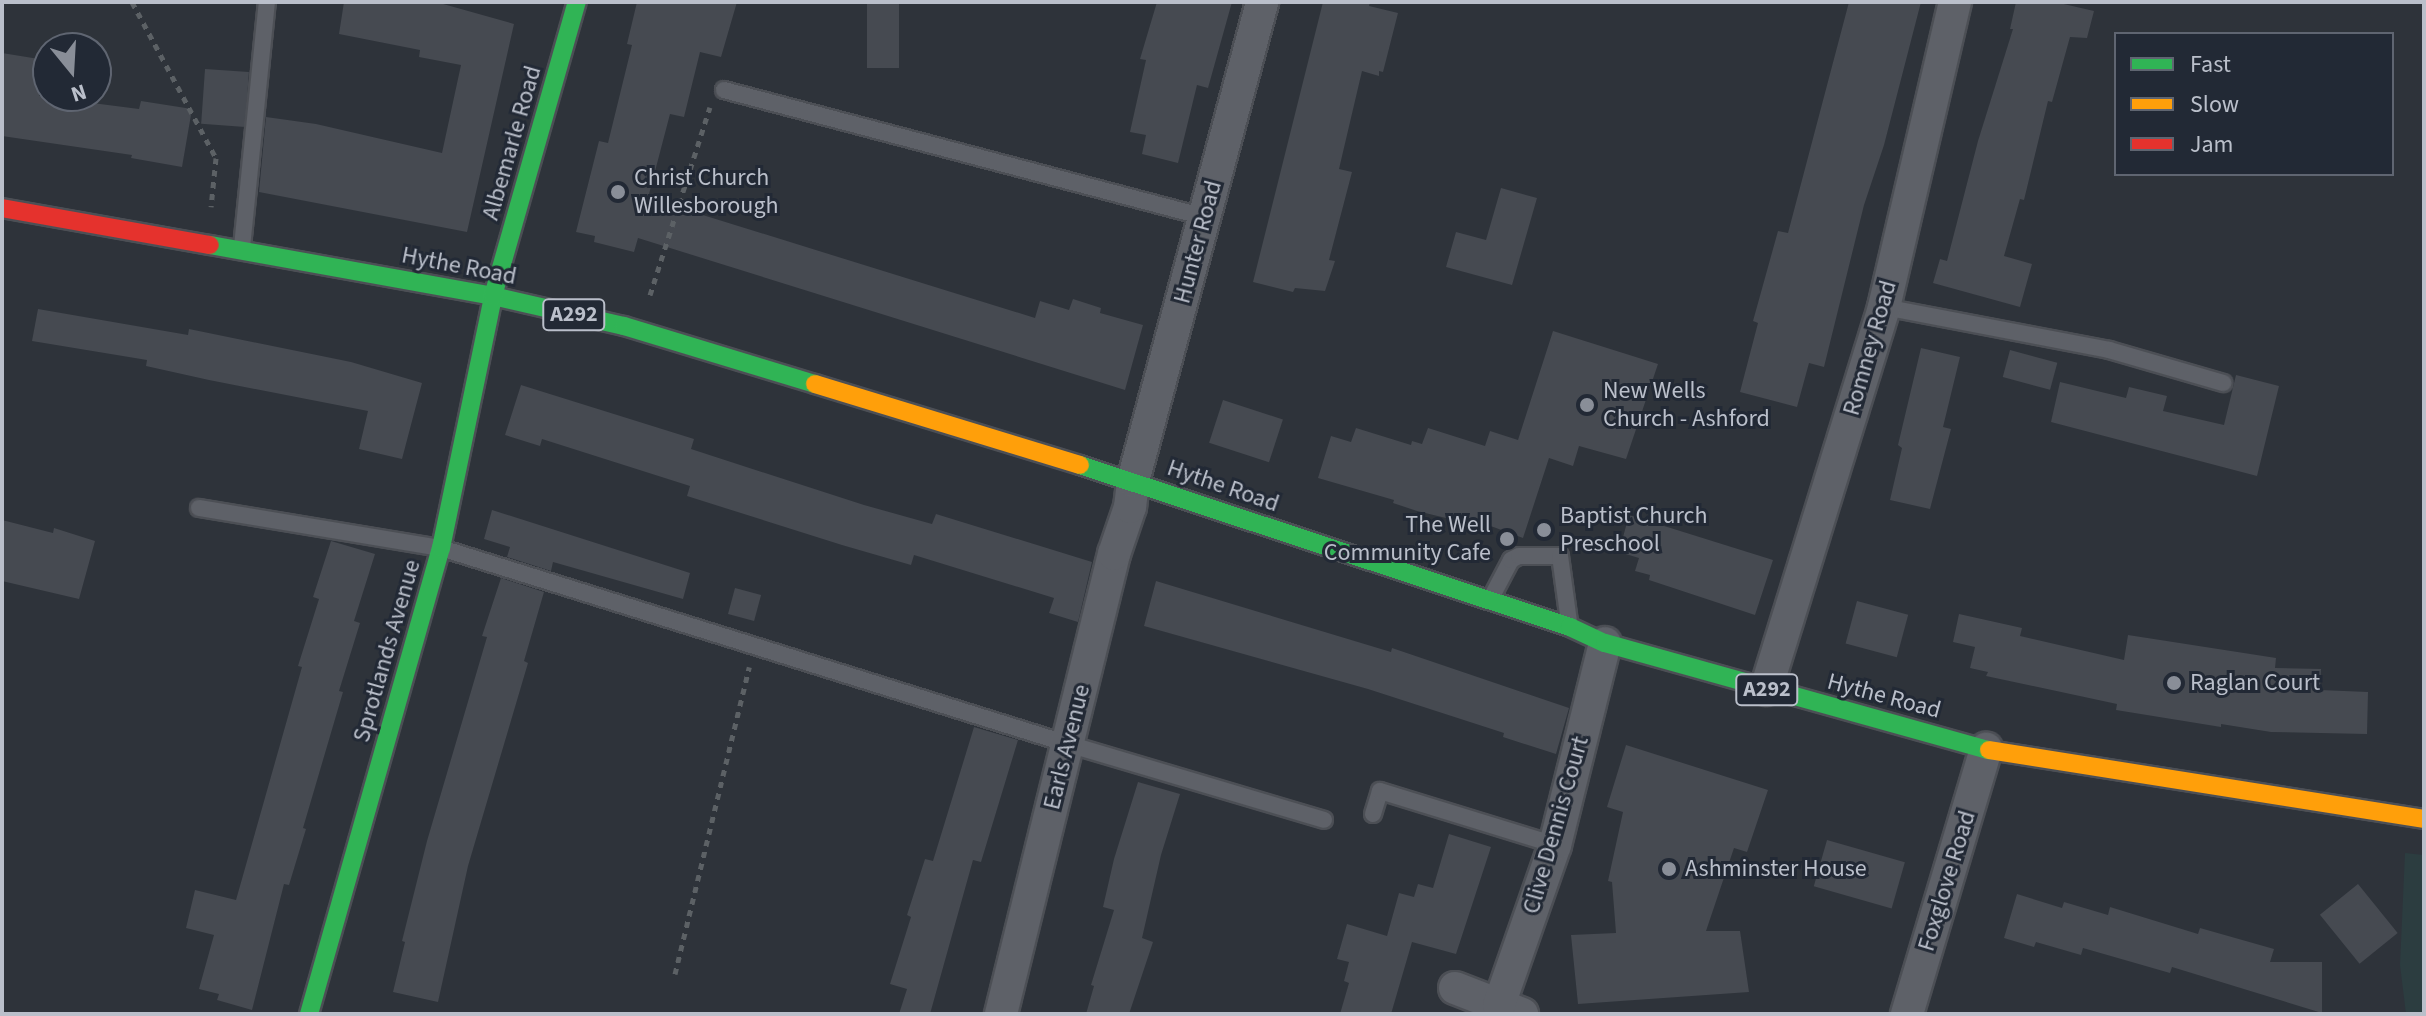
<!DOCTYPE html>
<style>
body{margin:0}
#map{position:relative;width:2426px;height:1016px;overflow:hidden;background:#2e333a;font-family:"Source Sans 3",sans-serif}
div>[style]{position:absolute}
.green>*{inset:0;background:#2c3d40}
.building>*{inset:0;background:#464a51;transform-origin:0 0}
.path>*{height:5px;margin-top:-2.5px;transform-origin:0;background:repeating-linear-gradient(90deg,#5c6165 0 6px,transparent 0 12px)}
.roads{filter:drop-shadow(2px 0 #4c4f55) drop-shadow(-2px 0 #4c4f55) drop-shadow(0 2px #4c4f55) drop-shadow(0 -2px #4c4f55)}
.lane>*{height:16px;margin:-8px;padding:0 8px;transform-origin:8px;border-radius:8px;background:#5e6168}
.street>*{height:32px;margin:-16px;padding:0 16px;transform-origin:16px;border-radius:16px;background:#5e6168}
.fast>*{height:18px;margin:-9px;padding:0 9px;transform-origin:9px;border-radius:9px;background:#30b455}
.slow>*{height:18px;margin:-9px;padding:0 9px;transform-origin:9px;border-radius:9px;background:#ff9f0a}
.jam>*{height:18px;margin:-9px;padding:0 9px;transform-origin:9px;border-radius:9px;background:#e5322d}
.dots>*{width:22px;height:22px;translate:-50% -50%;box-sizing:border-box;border:4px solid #222935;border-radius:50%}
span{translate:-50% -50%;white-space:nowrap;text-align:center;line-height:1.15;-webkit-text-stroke:6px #222935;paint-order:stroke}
.shield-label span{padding:2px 6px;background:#222935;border:2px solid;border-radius:6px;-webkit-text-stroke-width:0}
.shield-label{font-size:22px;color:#babfca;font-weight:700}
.street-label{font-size:24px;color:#babfca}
.poi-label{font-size:24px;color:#babfca}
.left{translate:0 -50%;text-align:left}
.right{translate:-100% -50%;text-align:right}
.frame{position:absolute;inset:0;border:4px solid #babfca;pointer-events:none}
.legend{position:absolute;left:2114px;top:32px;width:280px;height:144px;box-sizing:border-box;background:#222935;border:2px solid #5f6571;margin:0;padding:10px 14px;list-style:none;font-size:24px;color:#babfca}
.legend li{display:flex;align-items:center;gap:16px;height:40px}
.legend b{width:40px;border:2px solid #5f6571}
.north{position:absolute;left:32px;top:32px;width:80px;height:80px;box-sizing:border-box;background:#222935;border:2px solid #5f6571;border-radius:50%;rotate:162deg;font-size:22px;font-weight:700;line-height:32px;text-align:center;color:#babfca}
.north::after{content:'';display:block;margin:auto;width:28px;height:36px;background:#898e98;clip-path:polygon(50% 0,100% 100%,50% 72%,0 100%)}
</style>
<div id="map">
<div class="green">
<div style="clip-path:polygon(2405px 853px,2424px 855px,2424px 1014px,2406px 1014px,2400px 965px)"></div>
</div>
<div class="building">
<div style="clip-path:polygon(344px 2px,436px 2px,514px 24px,467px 232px,259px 192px,266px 117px,316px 124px,442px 153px,461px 65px,419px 57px,420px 50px,339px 34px)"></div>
<div style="clip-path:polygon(637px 2px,737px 2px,721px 57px,700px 52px,684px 117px,670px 114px,648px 198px,1035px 318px,1040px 301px,1069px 310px,1073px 299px,1101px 308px,1100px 313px,1143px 325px,1125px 390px,638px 238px,634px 252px,594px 242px,595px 236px,576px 232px,599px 141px,608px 143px,632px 45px,627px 44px)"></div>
<div style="left:867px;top:2px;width:32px;height:66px"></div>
<div style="clip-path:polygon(1157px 2px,1232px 2px,1208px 88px,1197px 85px,1178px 163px,1142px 154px,1146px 135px,1130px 132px,1146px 60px,1140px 59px)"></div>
<div style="clip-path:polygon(1323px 2px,1370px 2px,1369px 6px,1398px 13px,1383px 72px,1379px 71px,1379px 76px,1362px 71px,1339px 169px,1352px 172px,1329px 260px,1335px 261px,1325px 291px,1295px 288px,1293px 292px,1253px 282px)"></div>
<div style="clip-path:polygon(1849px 2px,1921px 2px,1884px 145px,1864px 205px,1824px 367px,1809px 363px,1797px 407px,1740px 392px,1758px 323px,1753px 321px,1778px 231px,1788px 233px)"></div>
<div style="clip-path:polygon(2016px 2px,2055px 2px,2094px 11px,2087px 38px,2070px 37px,2052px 102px,2048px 101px,2024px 200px,2020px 199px,2004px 256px,2032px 264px,2020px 307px,1933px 283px,1940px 259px,1947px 261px,1978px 141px,2013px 29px,2010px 29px)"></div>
<div style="clip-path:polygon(2px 53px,45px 60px,39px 96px,70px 96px,69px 100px,139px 109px,141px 101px,192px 109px,182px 167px,131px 158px,132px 155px,2px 136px)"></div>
<div style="left:205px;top:69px;width:44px;height:55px;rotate:4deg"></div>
<div style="clip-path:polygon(1501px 188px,1537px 198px,1512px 285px,1446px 267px,1456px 232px,1486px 240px)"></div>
<div style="clip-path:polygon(38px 309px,188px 335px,189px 329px,351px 362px,422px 383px,402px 459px,359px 449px,368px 411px,209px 380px,146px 366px,147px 360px,32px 341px)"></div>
<div style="clip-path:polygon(1553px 331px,1658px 364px,1626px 459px,1579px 446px,1573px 466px,1549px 458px,1523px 538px,1488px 525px,1487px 528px,1417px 511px,1393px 503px,1394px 500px,1318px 478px,1331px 436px,1351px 442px,1356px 428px,1411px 445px,1412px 441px,1422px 444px,1428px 428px,1485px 446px,1490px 431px,1518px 440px)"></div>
<div style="clip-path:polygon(1921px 348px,1960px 357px,1943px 427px,1951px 429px,1930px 509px,1890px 500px,1902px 448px,1898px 445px)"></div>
<div style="left:2010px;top:350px;width:49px;height:28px;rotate:15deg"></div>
<div style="clip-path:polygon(2236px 375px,2279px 386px,2257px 476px,2051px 422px,2060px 382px,2126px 398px,2129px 387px,2167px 396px,2163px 411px,2224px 425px)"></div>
<div style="clip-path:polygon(521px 385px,694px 439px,691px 449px,864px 505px,932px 524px,936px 514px,1092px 562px,1078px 622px,1049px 613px,1054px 598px,914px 555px,911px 565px,842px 545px,687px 496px,690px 486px,542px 439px,540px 446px,505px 435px)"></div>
<div style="left:1223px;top:400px;width:63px;height:45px;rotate:18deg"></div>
<div style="clip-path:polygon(492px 510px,690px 573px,683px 599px,553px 562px,551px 571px,507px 557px,510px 547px,484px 539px)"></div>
<div style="clip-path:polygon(1629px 515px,1773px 560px,1755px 615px,1649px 580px,1650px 575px,1635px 571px,1639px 558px,1619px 552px)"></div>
<div style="clip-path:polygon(2px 520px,53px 533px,54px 528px,95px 541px,79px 599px,2px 581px)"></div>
<div style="clip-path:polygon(331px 541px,375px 554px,354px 621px,360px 623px,339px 691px,343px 692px,303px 828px,306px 829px,289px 885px,284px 884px,252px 1010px,217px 1000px,219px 994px,199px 989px,214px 935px,186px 928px,195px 890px,236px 900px,302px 667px,298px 666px,319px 599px,313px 597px)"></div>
<div style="clip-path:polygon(501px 578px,544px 592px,524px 661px,528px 663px,468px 866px,438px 1002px,393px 992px,405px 942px,402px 941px,427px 841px,487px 637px,482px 636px)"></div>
<div style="clip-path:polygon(1156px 581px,1391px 652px,1392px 648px,1569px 708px,1556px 754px,1503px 737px,1504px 733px,1368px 689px,1144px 626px)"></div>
<div style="left:735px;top:588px;width:27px;height:27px;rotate:15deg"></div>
<div style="left:1857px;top:601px;width:53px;height:44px;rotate:15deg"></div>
<div style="clip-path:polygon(1959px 614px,2022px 628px,2020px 636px,2124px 660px,2128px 635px,2276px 658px,2275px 668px,2321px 669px,2320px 690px,2368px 692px,2367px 734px,2271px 732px,2221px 724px,2221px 727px,2116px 710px,2117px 704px,1986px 676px,1988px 672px,1970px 668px,1975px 647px,1953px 642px)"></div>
<div style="clip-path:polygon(974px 727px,1018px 740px,981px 862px,973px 860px,930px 1014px,899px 1014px,907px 989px,890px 984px,911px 917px,907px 915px,925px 859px,933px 861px)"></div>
<div style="clip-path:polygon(1626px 745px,1768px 790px,1747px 852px,1734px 848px,1706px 931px,1740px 931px,1749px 992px,1578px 1004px,1571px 935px,1616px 933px,1612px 882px,1608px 881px,1623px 812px,1607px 807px)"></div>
<div style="clip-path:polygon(1138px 782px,1180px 794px,1161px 855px,1142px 938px,1153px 942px,1129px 1014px,1086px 1014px,1094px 986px,1091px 985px,1114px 910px,1103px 907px,1114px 859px)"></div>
<div style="clip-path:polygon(1449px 834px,1491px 847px,1456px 954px,1412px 942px,1391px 1014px,1340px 1014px,1349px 983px,1344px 981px,1349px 962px,1337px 959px,1347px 924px,1387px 936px,1399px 893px,1414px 897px,1418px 884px,1433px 888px)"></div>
<div style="left:1827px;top:840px;width:81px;height:48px;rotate:16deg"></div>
<div style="left:2358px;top:884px;width:63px;height:49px;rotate:51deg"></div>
<div style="clip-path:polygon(2017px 894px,2062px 908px,2064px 902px,2108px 915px,2110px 907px,2198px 934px,2200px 928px,2274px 949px,2270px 962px,2322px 962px,2322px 1013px,2172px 967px,2170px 973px,2083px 948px,2081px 955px,2036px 942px,2034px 947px,2004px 938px)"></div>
</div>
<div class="path">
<div style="left:132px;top:2px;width:177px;rotate:61.7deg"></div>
<div style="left:216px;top:158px;width:49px;rotate:95.8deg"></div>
<div style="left:650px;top:295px;width:197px;rotate:-72.3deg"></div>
<div style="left:675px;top:974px;width:316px;rotate:-76.4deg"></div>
</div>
<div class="roads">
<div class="lane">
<div style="left:724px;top:90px;width:497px;rotate:14.8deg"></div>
<div style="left:242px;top:247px;width:246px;rotate:-84.2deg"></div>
<div style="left:1884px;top:307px;width:229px;rotate:10.8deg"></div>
<div style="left:2109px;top:350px;width:119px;rotate:16.1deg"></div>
<div style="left:199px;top:508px;width:245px;rotate:9.4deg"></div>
<div style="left:441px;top:548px;width:657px;rotate:17.36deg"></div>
<div style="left:1068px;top:744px;width:267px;rotate:16.5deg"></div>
<div style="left:1490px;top:600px;width:45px;rotate:-62.3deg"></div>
<div style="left:1511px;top:560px;width:9px;rotate:-27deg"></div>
<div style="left:1519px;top:556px;width:41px"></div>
<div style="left:1560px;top:556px;width:67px;rotate:82.2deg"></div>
<div style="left:1373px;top:814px;width:24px;rotate:-73deg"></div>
<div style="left:1380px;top:791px;width:183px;rotate:17.1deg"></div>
</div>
<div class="street">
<div style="left:1766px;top:689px;width:400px;rotate:-72.8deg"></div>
<div style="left:1884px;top:307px;width:313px;rotate:-76.9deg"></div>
<div style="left:1455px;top:988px;width:72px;rotate:21.2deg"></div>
<div style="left:1499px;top:1005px;width:170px;rotate:-70.7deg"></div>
<div style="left:1555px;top:845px;width:208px;rotate:-76.1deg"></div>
<div style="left:1001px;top:1014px;width:474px;rotate:-76.2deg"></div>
<div style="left:1114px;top:554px;width:50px;rotate:-71.2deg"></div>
<div style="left:1130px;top:507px;width:26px;rotate:-83deg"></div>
<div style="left:1133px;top:481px;width:496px;rotate:-74.9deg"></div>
<div style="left:1907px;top:1014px;width:277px;rotate:-73.4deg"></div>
</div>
<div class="fast">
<div style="left:210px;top:245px;width:288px;rotate:10.2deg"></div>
<div style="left:493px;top:296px;width:134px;rotate:12.9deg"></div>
<div style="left:624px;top:326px;width:200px;rotate:16.9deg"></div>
<div style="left:1080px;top:465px;width:516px;rotate:18.29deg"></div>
<div style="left:1570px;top:627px;width:38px;rotate:25deg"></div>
<div style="left:1605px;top:643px;width:399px;rotate:15.6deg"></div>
<div style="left:309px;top:1014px;width:484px;rotate:-74.2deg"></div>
<div style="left:441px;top:548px;width:257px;rotate:-78.3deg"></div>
<div style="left:493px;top:296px;width:306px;rotate:-74.1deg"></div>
</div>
<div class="slow">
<div style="left:815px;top:384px;width:277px;rotate:17deg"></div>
<div style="left:1989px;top:750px;width:440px;rotate:9deg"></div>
</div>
<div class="jam">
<div style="left:2px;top:208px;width:211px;rotate:10.1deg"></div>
</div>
</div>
<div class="dots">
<div style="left:618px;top:192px;background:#898e98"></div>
<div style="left:1587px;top:405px;background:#898e98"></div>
<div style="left:1544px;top:530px;background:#898e98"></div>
<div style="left:1507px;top:539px;background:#898e98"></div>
<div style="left:2174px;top:683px;background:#898e98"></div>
<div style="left:1669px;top:869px;background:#898e98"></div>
</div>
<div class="shield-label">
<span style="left:574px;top:315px">A292</span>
<span style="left:1767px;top:690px">A292</span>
</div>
<div class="street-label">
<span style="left:512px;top:143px;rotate:-74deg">Albemarle Road</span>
<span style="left:1198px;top:242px;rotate:-75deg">Hunter Road</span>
<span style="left:459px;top:266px;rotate:11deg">Hythe Road</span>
<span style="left:1870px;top:348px;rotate:-74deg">Romney Road</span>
<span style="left:1223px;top:486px;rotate:19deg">Hythe Road</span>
<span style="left:387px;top:651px;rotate:-74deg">Sprotlands Avenue</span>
<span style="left:1884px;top:696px;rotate:15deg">Hythe Road</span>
<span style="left:1067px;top:747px;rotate:-76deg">Earls Avenue</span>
<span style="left:1556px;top:825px;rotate:-74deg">Clive Dennis Court</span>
<span style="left:1947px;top:881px;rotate:-73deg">Foxglove Road</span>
</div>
<div class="poi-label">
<span class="left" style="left:634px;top:192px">Christ Church<br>Willesborough</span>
<span class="left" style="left:1603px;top:405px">New Wells<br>Church - Ashford</span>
<span class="left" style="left:1560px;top:530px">Baptist Church<br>Preschool</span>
<span class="right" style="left:1491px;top:539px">The Well<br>Community Cafe</span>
<span class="left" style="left:2190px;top:683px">Raglan Court</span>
<span class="left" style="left:1685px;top:869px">Ashminster House</span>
</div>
<div class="frame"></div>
<ul class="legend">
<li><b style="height:10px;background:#30b455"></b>Fast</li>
<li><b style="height:10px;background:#ff9f0a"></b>Slow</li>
<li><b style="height:10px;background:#e5322d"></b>Jam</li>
</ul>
<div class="north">N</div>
</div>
